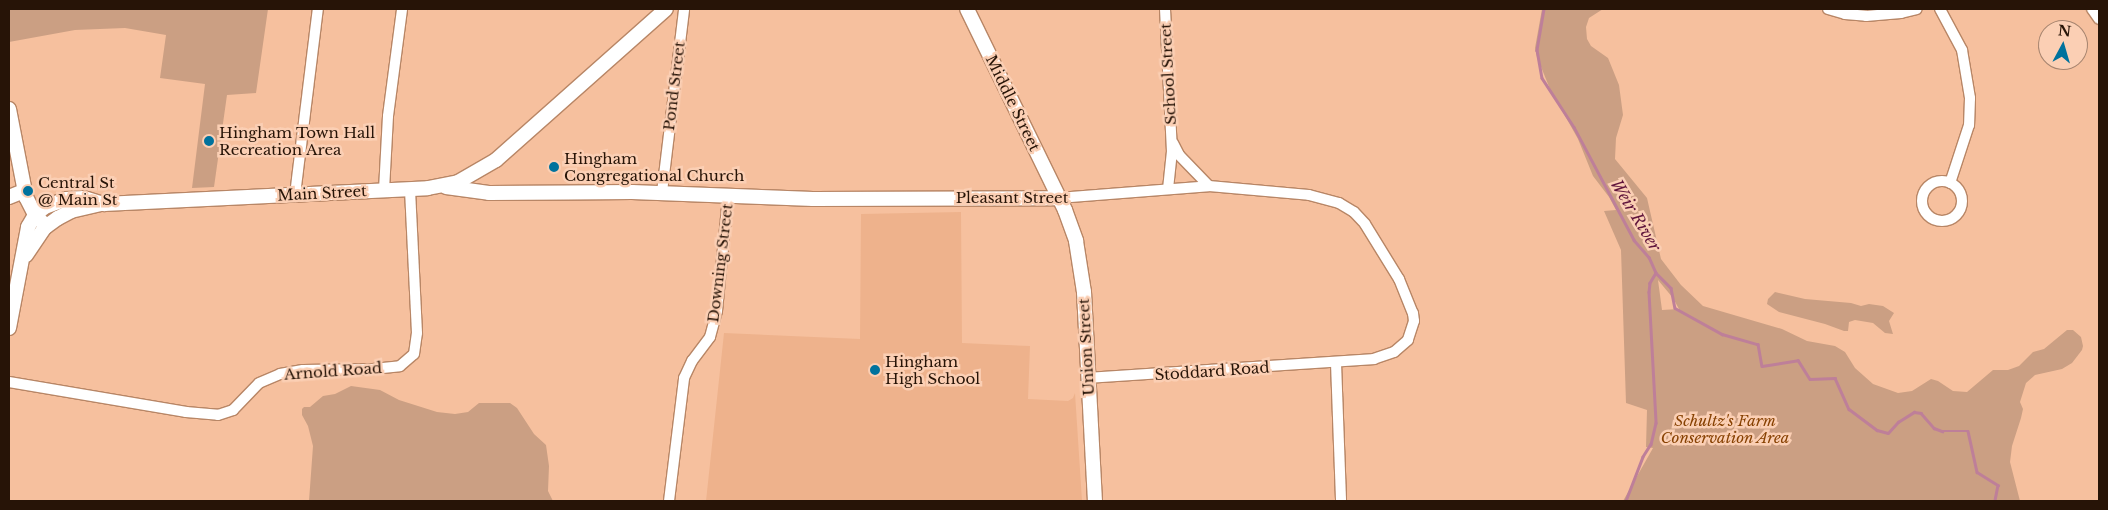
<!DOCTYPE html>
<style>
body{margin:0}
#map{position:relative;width:2108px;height:510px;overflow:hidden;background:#f6c09e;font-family:"Libre Baskerville",serif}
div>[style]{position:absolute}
.built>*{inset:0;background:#eeb28c}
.green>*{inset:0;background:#cb9f83}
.stream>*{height:2.5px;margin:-1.25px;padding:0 1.25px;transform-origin:1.25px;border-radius:1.25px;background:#be7f99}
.roads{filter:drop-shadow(1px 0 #b88666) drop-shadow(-1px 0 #b88666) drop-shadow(0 1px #b88666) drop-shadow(0 -1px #b88666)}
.street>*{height:10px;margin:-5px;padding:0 5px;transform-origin:5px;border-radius:5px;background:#fff}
.street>.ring{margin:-5px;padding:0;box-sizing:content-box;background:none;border:10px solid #fff;border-radius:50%}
.secondary>*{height:14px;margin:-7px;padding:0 7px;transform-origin:7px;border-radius:7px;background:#fff}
.dots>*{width:14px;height:14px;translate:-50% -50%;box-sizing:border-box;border:2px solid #fbcfb4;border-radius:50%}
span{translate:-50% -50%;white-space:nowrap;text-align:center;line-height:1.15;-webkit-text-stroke:5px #fbcfb4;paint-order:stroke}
.street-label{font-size:15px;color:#271407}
.poi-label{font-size:15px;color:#271407}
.left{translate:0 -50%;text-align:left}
.park-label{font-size:15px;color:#874102;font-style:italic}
.water-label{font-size:16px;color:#60153c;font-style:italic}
.frame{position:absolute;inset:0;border:10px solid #271407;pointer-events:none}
.north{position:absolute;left:2038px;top:20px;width:50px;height:50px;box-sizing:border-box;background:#fbcfb4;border:1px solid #a6846f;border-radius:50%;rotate:6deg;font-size:14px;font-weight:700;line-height:20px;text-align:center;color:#271407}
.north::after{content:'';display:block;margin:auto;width:18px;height:22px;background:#00729d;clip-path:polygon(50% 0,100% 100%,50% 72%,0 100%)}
</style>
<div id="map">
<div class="built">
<div style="clip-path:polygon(961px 212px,962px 343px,1030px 346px,1028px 399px,1068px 401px,1073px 398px,1075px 393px,1082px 501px,706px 501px,724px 333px,860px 339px,861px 214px)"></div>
</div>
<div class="green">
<div style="clip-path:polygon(9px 9px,268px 9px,256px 93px,227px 95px,214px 187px,192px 188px,205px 84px,160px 78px,166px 35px,125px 28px,75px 30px,9px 42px)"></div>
<div style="clip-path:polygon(evenodd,1542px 9px,1603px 9px,1589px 18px,1586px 27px,1587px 39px,1591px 46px,1608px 58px,1619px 85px,1623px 115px,1616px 138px,1615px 159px,1647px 198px,1661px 259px,1681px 285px,1703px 306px,1782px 329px,1807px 341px,1835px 346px,1845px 352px,1855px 368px,1873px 384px,1898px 393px,1912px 391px,1931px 379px,1938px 381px,1953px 391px,1967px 392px,1993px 370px,2008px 370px,2019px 366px,2033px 352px,2044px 349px,2067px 330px,2073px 330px,2081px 337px,2083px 346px,2082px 350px,2072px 363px,2062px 369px,2035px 375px,2026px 383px,2020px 402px,2023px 409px,2021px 418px,2012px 446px,2010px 462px,2020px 501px,1623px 501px,1653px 448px,1646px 447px,1647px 410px,1626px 403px,1621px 250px,1604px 211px,1616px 210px,1609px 197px,1593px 176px,1578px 139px,1550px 89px,1537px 57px,1535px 48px,1542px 9px,1658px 280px,1673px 298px,1679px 309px,1662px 310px,1658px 280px)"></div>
<div style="clip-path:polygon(1775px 292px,1805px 299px,1851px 303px,1861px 306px,1869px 304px,1883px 306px,1894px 313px,1889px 321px,1893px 334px,1885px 333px,1873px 323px,1855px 320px,1849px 322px,1848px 331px,1844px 331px,1825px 324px,1779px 312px,1767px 304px,1768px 299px)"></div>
<div style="clip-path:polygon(351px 386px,380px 390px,399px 400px,437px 412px,455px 414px,468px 412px,479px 403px,510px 403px,517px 408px,534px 434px,546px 445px,549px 466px,548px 491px,553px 501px,309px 501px,313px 446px,308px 426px,302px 415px,302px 409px,304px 407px,310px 407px,323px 396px,335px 394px)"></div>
</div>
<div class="stream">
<div style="left:1544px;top:9px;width:42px;rotate:99.7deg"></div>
<div style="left:1537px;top:50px;width:28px;rotate:80deg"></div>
<div style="left:1542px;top:78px;width:59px;rotate:56.9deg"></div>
<div style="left:1574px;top:127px;width:128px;rotate:62deg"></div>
<div style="left:1634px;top:240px;width:23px;rotate:49deg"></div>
<div style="left:1649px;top:257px;width:17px;rotate:66deg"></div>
<div style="left:1656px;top:273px;width:12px;rotate:121deg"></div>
<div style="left:1650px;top:283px;width:9px;rotate:96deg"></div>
<div style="left:1649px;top:292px;width:131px;rotate:86.9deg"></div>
<div style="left:1656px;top:423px;width:22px;rotate:103deg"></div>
<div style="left:1651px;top:444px;width:15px;rotate:122deg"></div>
<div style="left:1643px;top:457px;width:47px;rotate:111.1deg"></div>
<div style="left:1656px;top:273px;width:21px;rotate:45deg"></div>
<div style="left:1671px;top:288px;width:20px;rotate:79deg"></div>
<div style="left:1675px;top:308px;width:54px;rotate:29deg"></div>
<div style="left:1722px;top:334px;width:37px;rotate:16deg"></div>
<div style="left:1758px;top:344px;width:22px;rotate:80deg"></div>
<div style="left:1762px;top:366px;width:36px;rotate:-9deg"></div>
<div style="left:1798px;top:360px;width:22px;rotate:58deg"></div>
<div style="left:1810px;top:379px;width:25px;rotate:-2deg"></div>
<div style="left:1835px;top:378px;width:34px;rotate:66deg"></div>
<div style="left:1849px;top:409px;width:35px;rotate:37deg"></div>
<div style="left:1877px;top:430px;width:11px;rotate:15deg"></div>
<div style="left:1888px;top:433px;width:15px;rotate:-48deg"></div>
<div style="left:1898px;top:422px;width:19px;rotate:-32deg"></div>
<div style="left:1914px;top:412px;width:7px;rotate:8deg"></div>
<div style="left:1921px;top:413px;width:20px;rotate:49deg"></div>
<div style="left:1934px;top:428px;width:9px;rotate:21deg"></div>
<div style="left:1942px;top:431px;width:26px"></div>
<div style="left:1968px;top:431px;width:42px;rotate:77.6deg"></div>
<div style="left:1977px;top:472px;width:25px;rotate:32deg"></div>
<div style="left:1998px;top:485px;width:16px;rotate:101deg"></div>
</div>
<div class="roads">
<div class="street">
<div style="left:1165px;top:9px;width:142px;rotate:87.2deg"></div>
<div style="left:1172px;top:151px;width:37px;rotate:96deg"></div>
<div style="left:1828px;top:9px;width:18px;rotate:16deg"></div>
<div style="left:1845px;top:14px;width:21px;rotate:5deg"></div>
<div style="left:1866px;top:16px;width:35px;rotate:-5deg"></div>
<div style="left:1901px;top:13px;width:16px;rotate:-14deg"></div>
<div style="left:1940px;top:9px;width:47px;rotate:61.8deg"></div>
<div style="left:1962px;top:50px;width:49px;rotate:80.5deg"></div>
<div style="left:1970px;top:98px;width:27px;rotate:92deg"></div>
<div style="left:1969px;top:125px;width:61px;rotate:108.1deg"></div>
<div style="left:2092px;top:9px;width:12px;rotate:55deg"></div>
<div style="left:1173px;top:143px;width:13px;rotate:63deg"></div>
<div style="left:1179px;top:155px;width:43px;rotate:45.9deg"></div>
<div class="ring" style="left:1922px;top:181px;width:30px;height:30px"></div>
<div style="left:384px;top:190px;width:74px;rotate:-86.9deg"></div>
<div style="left:388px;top:116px;width:108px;rotate:-82.5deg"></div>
<div style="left:662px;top:192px;width:184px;rotate:-83.1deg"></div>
<div style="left:295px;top:195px;width:187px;rotate:-83deg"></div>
<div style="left:1058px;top:198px;width:151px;rotate:-4.5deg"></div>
<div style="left:1209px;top:186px;width:100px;rotate:5.1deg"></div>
<div style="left:1309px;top:195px;width:31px;rotate:15deg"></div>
<div style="left:1339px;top:203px;width:17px;rotate:31deg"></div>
<div style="left:1354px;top:212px;width:16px;rotate:47deg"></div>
<div style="left:1365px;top:224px;width:65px;rotate:58.3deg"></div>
<div style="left:1399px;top:279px;width:37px;rotate:68deg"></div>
<div style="left:1413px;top:313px;width:8px;rotate:83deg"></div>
<div style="left:1414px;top:321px;width:20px;rotate:108deg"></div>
<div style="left:1408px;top:340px;width:18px;rotate:139deg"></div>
<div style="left:1394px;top:352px;width:21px;rotate:161deg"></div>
<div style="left:1374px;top:359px;width:287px;rotate:176.2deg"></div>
<div style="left:1336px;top:363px;width:138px;rotate:87.9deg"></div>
<div style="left:9px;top:382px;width:180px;rotate:9.6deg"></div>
<div style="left:186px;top:412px;width:32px;rotate:5deg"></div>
<div style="left:218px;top:415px;width:16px;rotate:-18deg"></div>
<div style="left:233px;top:410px;width:37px;rotate:-46deg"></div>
<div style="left:259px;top:383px;width:23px;rotate:-23deg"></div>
<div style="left:280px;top:374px;width:23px;rotate:-10deg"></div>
<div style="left:303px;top:370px;width:70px;rotate:-0.8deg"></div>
<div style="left:373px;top:369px;width:27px;rotate:-6deg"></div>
<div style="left:400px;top:366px;width:18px;rotate:-41deg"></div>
<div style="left:414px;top:354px;width:21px;rotate:-82deg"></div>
<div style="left:417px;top:333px;width:144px;rotate:-92.8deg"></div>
<div style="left:669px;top:501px;width:124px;rotate:-83deg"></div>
<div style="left:684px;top:378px;width:19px;rotate:-65deg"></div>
<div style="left:692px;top:361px;width:30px;rotate:-53deg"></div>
<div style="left:710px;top:337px;width:27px;rotate:-75deg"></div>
<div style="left:717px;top:311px;width:116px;rotate:-84.5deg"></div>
</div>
<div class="secondary">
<div style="left:967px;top:9px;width:224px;rotate:64deg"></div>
<div style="left:1065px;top:210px;width:33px;rotate:70deg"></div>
<div style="left:1076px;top:241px;width:52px;rotate:81.1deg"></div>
<div style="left:1084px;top:292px;width:209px;rotate:87deg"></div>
<div style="left:9px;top:109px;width:90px;rotate:79.1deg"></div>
<div style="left:26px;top:197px;width:20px;rotate:63deg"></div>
<div style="left:35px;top:215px;width:16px;rotate:45deg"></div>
<div style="left:446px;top:187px;width:43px;rotate:7.9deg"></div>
<div style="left:489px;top:193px;width:143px;rotate:-0.4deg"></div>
<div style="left:632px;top:192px;width:181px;rotate:2.2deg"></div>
<div style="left:813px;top:199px;width:245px;rotate:-0.2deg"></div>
<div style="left:9px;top:197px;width:16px;rotate:-22deg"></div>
<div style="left:26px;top:255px;width:32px;rotate:-56deg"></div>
<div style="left:44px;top:228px;width:17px;rotate:-36deg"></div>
<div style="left:58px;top:218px;width:15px;rotate:-28deg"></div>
<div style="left:71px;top:211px;width:32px;rotate:-13deg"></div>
<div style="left:9px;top:328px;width:103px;rotate:-79.3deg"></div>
<div style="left:28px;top:227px;width:14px;rotate:-60deg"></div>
<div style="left:35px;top:215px;width:13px;rotate:-39deg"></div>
<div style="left:45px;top:207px;width:22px;rotate:-21deg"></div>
<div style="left:66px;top:199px;width:18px;rotate:-3deg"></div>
<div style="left:84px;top:198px;width:21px;rotate:17deg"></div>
<div style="left:104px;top:204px;width:324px;rotate:-2.8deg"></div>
<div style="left:428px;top:188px;width:31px;rotate:-11deg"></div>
<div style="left:458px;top:182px;width:44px;rotate:-30.1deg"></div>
<div style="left:496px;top:160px;width:227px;rotate:-41.6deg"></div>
</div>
</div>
<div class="dots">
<div style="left:209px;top:141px;background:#00729d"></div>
<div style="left:554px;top:167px;background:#00729d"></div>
<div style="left:28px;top:191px;background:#00729d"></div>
<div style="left:875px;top:370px;background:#00729d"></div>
</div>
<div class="street-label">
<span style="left:1168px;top:74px;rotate:-93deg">School Street</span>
<span style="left:674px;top:86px;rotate:-83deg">Pond Street</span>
<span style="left:1013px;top:103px;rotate:64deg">Middle Street</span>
<span style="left:322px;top:193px;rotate:-3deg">Main Street</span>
<span style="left:1012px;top:198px">Pleasant Street</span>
<span style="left:720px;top:263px;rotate:-83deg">Downing Street</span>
<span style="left:1086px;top:347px;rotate:-93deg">Union Street</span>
<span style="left:333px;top:371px;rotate:-4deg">Arnold Road</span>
<span style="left:1212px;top:371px;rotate:-4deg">Stoddard Road</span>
</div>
<div class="poi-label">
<span class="left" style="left:219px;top:141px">Hingham Town Hall<br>Recreation Area</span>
<span class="left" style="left:564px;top:167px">Hingham<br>Congregational Church</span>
<span class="left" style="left:38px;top:191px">Central St<br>@ Main St</span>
<span class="left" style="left:885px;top:370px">Hingham<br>High School</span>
</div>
<div class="park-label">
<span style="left:1725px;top:429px">Schultz's Farm<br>Conservation Area</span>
</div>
<div class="water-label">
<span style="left:1636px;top:215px;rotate:59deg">Weir River</span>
</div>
<div class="frame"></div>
<div class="north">N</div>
</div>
